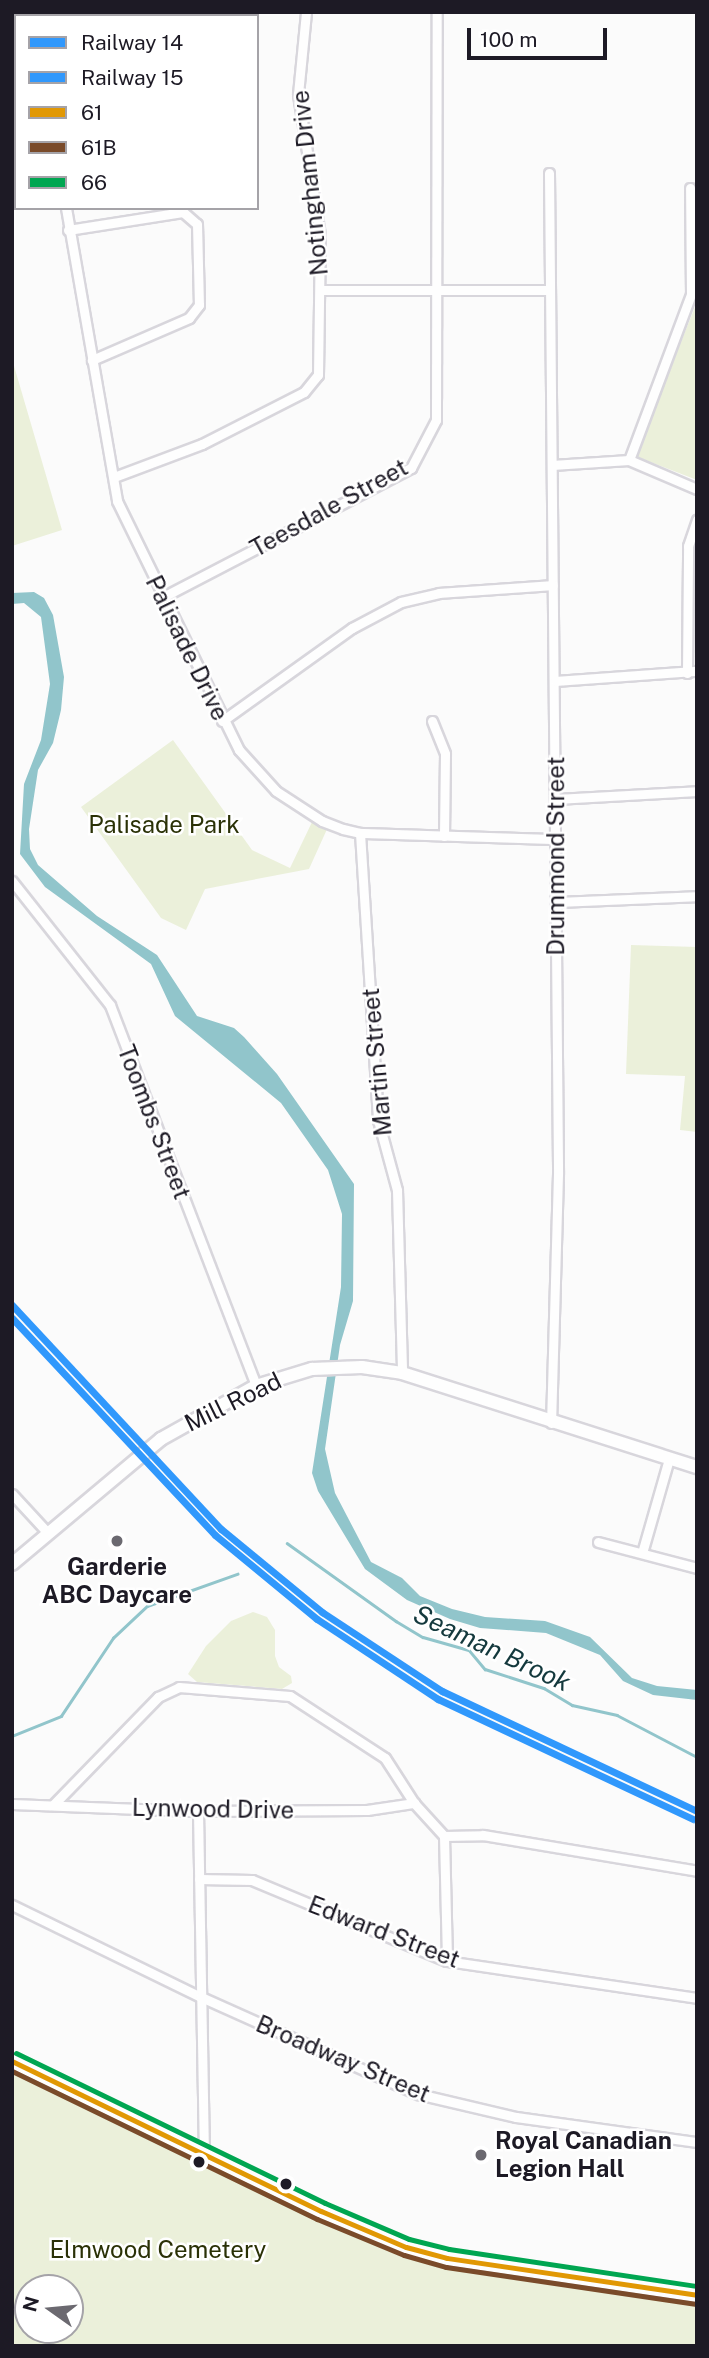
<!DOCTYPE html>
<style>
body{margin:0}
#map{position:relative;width:709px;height:2358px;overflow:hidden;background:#fbfbfb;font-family:"Public Sans",sans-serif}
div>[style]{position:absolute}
.green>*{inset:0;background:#ebf0da}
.water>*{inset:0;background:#91c5cb}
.stream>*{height:2.5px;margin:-1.25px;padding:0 1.25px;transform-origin:1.25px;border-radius:1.25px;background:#91c5cb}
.roads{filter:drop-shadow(2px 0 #d8d6dc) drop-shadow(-2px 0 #d8d6dc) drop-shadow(0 2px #d8d6dc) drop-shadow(0 -2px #d8d6dc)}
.street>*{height:9px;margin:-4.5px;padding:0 4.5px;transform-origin:4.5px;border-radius:4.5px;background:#fefefe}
.secondary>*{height:12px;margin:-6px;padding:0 6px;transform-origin:6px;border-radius:6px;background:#fefefe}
.primary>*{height:14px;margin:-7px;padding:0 7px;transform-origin:7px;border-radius:7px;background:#fefefe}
.bus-1>*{height:5px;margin:-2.5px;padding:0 2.5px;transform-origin:2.5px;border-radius:2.5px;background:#e19804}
.bus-2>*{height:5px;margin:-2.5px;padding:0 2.5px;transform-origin:2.5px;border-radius:2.5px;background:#7a4b2a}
.bus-3>*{height:5px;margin:-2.5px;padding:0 2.5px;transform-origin:2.5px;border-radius:2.5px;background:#00a651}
.rail-1>*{height:7px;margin:-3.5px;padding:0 3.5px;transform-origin:3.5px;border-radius:3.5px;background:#3098fc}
.rail-2>*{height:7px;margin:-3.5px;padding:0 3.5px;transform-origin:3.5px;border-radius:3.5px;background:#3098fc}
.dots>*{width:19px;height:19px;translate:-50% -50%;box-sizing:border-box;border:4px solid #fff;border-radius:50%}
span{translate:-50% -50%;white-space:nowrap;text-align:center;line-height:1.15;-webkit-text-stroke:5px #fff;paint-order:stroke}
.street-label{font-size:24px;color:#1d1a25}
.park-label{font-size:24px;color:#2a3106}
.poi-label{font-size:24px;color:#1d1a25;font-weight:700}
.left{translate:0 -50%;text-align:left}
.water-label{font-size:26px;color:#14393d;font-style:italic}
.frame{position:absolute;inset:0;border:14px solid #1d1a25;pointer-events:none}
.legend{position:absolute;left:14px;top:14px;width:245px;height:196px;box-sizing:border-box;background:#fff;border:2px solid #a5a3a8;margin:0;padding:9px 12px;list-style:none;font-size:21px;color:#1d1a25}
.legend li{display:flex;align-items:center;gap:14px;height:35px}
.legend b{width:35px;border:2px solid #a5a3a8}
.north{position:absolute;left:14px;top:2274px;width:70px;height:70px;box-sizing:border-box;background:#fff;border:2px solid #a5a3a8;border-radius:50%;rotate:285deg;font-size:19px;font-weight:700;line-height:28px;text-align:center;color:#1d1a25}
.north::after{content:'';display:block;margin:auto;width:24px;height:32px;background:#6b6970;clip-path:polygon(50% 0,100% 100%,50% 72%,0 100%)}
.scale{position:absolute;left:467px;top:28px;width:140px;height:32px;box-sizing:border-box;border:4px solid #1d1a25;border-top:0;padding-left:9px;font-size:21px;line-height:24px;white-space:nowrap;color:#1d1a25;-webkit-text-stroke:5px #fff;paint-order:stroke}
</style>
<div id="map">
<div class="green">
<div style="clip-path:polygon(697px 302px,697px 480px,635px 456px)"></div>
<div style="clip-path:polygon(12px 359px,62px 530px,12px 546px)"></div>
<div style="clip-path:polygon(173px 740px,252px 850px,290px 868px,313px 820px,328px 827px,309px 869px,205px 889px,186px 930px,161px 918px,81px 807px)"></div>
<div style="clip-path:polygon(631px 945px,697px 947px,697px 1132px,680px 1130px,685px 1076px,626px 1074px)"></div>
<div style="clip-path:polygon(253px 1612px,267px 1617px,275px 1630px,275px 1656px,279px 1667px,291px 1676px,292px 1683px,282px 1689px,197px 1682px,188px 1674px,206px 1646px,231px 1621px)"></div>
<div style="clip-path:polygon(evenodd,12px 2071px,247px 2186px,402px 2255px,445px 2267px,697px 2304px,697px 2346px,12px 2346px,12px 2071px,70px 2288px,70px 2330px,28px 2330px,28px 2288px,70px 2288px)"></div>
</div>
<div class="water">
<div style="clip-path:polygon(34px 592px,44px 598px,53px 615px,64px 677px,61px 710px,53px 743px,38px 770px,29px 829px,30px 849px,38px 865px,97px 916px,157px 955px,197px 1016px,234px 1028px,244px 1037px,277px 1074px,354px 1184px,353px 1301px,340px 1345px,325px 1449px,335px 1493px,371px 1562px,402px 1578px,420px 1596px,452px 1609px,485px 1617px,545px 1621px,590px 1637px,632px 1678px,657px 1686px,697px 1690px,697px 1700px,653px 1695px,623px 1681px,600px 1655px,546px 1633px,480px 1628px,450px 1619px,407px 1600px,365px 1569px,318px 1491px,312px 1473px,341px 1287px,342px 1214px,328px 1170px,281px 1103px,175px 1016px,151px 964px,45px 887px,20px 854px,24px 784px,41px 740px,50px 684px,41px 617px,24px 603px,12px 604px,12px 593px)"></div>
</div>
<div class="stream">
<div style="left:287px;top:1543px;width:134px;rotate:35.6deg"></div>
<div style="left:396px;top:1621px;width:31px;rotate:31deg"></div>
<div style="left:423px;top:1637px;width:48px;rotate:15.8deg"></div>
<div style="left:469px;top:1650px;width:25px;rotate:50deg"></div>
<div style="left:485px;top:1669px;width:62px;rotate:17.9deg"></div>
<div style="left:544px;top:1688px;width:33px;rotate:31deg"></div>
<div style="left:572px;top:1705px;width:46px;rotate:12.5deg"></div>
<div style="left:617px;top:1715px;width:90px;rotate:27.7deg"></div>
<div style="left:12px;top:1736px;width:53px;rotate:-22.2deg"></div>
<div style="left:61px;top:1716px;width:94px;rotate:-56.3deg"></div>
<div style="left:113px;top:1638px;width:47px;rotate:-43.3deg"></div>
<div style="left:147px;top:1606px;width:96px;rotate:-19.6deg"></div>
</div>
<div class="roads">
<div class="street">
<div style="left:30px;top:12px;width:4px;rotate:76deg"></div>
<div style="left:549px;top:173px;width:1001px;rotate:89.48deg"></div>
<div style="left:558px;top:1174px;width:249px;rotate:91.6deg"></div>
<div style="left:66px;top:208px;width:297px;rotate:80.1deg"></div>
<div style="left:117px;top:501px;width:277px;rotate:63.9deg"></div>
<div style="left:239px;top:750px;width:55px;rotate:47.9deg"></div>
<div style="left:276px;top:791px;width:55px;rotate:33.1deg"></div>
<div style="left:322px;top:821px;width:22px;rotate:21deg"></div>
<div style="left:343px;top:829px;width:17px;rotate:13deg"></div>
<div style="left:360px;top:833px;width:195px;rotate:1.8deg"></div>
<div style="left:68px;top:230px;width:116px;rotate:-8.9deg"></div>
<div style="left:183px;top:212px;width:18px;rotate:41deg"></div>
<div style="left:197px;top:224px;width:81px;rotate:88.6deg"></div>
<div style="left:199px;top:305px;width:16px;rotate:128deg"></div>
<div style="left:189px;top:318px;width:106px;rotate:156.6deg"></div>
<div style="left:321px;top:290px;width:228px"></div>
<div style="left:629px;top:460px;width:177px;rotate:-69.5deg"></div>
<div style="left:691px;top:294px;width:106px;rotate:-90.5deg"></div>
<div style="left:552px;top:465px;width:77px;rotate:-3.7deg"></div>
<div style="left:629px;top:460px;width:74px;rotate:23.1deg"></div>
<div style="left:114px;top:477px;width:94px;rotate:-20.6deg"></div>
<div style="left:202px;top:444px;width:114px;rotate:-27deg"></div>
<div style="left:304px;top:392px;width:22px;rotate:-51deg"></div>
<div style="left:318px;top:375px;width:140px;rotate:-89.2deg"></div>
<div style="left:320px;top:235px;width:143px;rotate:-98.9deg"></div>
<div style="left:298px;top:94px;width:82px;rotate:-84.4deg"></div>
<div style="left:161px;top:598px;width:282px;rotate:-27.5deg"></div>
<div style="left:411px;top:468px;width:54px;rotate:-62.5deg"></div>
<div style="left:436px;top:420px;width:408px;rotate:-89.9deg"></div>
<div style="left:687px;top:673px;width:127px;rotate:-89.5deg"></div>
<div style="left:688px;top:546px;width:28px;rotate:-71deg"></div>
<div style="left:556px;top:681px;width:141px;rotate:-4.1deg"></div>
<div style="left:222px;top:721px;width:160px;rotate:-35.6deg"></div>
<div style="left:352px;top:628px;width:55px;rotate:-28deg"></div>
<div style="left:401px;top:602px;width:39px;rotate:-13deg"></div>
<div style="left:439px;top:593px;width:114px;rotate:-4deg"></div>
<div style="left:432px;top:721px;width:35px;rotate:68deg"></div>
<div style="left:445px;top:754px;width:82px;rotate:90.7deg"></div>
<div style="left:556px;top:799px;width:141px;rotate:-3.2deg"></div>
<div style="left:360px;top:833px;width:288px;rotate:86.4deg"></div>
<div style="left:378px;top:1120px;width:73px;rotate:74.8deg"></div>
<div style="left:397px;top:1190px;width:183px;rotate:88.4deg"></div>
<div style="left:12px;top:881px;width:158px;rotate:51.7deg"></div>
<div style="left:110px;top:1005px;width:408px;rotate:69deg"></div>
<div style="left:556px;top:902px;width:141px;rotate:-2.4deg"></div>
<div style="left:12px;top:1494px;width:53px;rotate:47.3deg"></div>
<div style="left:598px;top:1542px;width:102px;rotate:14.7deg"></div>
<div style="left:642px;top:1553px;width:98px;rotate:-74deg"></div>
<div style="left:12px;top:1804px;width:186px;rotate:2.2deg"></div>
<div style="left:198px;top:1811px;width:169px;rotate:-0.3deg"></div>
<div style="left:367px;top:1810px;width:48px;rotate:-8.5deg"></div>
<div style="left:53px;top:1805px;width:151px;rotate:-45.8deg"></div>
<div style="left:158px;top:1697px;width:23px;rotate:-25deg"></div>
<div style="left:179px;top:1687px;width:111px;rotate:4.6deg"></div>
<div style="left:290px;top:1696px;width:113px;rotate:33.1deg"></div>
<div style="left:385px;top:1758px;width:54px;rotate:57.2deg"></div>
<div style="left:414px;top:1803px;width:45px;rotate:47.7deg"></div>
<div style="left:444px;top:1836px;width:125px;rotate:88.6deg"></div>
<div style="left:198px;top:1811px;width:345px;rotate:89deg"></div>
<div style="left:444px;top:1836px;width:39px;rotate:-1deg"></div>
<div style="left:483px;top:1835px;width:217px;rotate:9.5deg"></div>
<div style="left:199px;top:1879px;width:53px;rotate:1.1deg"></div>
<div style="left:252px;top:1880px;width:211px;rotate:22.6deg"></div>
<div style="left:447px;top:1961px;width:253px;rotate:8.4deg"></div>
<div style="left:12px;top:1905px;width:210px;rotate:26deg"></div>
<div style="left:201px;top:1997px;width:238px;rotate:24.1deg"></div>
<div style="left:418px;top:2094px;width:101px;rotate:13.2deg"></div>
<div style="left:516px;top:2117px;width:183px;rotate:7.9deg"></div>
</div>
<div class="secondary">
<div style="left:12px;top:1564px;width:194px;rotate:-40deg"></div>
<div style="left:161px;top:1439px;width:109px;rotate:-29.2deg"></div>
<div style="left:256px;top:1386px;width:59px;rotate:-16.9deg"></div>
<div style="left:312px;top:1369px;width:50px;rotate:-2.3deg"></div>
<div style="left:362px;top:1367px;width:40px;rotate:8.5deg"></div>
<div style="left:402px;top:1373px;width:310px;rotate:17.7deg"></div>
</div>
<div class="primary">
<div style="left:12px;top:2061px;width:343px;rotate:25.9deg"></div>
<div style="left:321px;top:2211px;width:92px;rotate:23deg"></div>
<div style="left:406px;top:2247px;width:42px;rotate:15deg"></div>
<div style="left:447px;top:2258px;width:253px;rotate:8.4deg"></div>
</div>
</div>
<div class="bus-1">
<div style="left:12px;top:2061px;width:343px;rotate:25.9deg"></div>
<div style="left:321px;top:2211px;width:92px;rotate:23deg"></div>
<div style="left:406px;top:2247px;width:42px;rotate:15deg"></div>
<div style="left:447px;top:2258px;width:253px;rotate:8.4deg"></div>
</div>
<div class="bus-2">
<div style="left:12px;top:2071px;width:339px;rotate:25.9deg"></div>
<div style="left:317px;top:2219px;width:94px;rotate:22.5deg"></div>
<div style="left:404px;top:2255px;width:44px;rotate:15.9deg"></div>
<div style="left:446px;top:2267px;width:253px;rotate:8.4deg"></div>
</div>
<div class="bus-3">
<div style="left:16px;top:2053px;width:343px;rotate:25.9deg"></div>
<div style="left:325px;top:2203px;width:91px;rotate:23.2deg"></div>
<div style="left:409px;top:2239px;width:41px;rotate:14deg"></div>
<div style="left:449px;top:2249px;width:251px;rotate:8.5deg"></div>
</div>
<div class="rail-1">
<div style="left:12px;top:1305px;width:306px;rotate:47deg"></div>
<div style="left:221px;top:1529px;width:131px;rotate:39.4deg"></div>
<div style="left:322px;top:1612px;width:144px;rotate:33.4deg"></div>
<div style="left:442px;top:1691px;width:282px;rotate:25.2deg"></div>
</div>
<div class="rail-2">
<div style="left:12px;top:1318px;width:297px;rotate:46.9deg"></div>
<div style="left:215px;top:1535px;width:132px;rotate:39.5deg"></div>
<div style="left:317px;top:1619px;width:145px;rotate:33.5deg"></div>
<div style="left:438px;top:1699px;width:282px;rotate:25.2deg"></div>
</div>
<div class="dots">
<div style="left:117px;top:1541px;background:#6b6970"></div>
<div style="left:481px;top:2155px;background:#6b6970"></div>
<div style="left:199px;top:2162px;background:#1d1a25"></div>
<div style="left:286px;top:2184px;background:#1d1a25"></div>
</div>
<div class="street-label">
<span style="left:310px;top:183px;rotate:-96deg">Notingham Drive</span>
<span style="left:329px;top:508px;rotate:-29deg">Teesdale Street</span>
<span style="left:187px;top:648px;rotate:64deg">Palisade Drive</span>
<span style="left:556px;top:856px;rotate:-90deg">Drummond Street</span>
<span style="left:377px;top:1062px;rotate:-95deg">Martin Street</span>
<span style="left:154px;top:1122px;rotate:69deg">Toombs Street</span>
<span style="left:233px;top:1402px;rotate:-26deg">Mill Road</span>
<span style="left:213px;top:1809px;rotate:1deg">Lynwood Drive</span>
<span style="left:384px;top:1932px;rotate:21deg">Edward Street</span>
<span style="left:343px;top:2059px;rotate:23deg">Broadway Street</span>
</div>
<div class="park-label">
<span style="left:164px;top:825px">Palisade Park</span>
<span style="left:158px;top:2250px">Elmwood Cemetery</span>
</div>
<div class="poi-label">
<span style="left:117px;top:1581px">Garderie<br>ABC Daycare</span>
<span class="left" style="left:495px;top:2155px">Royal Canadian<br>Legion Hall</span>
</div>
<div class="water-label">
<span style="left:492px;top:1648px;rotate:25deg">Seaman Brook</span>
</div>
<div class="frame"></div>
<ul class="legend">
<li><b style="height:9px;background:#3098fc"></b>Railway 14</li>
<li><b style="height:9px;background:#3098fc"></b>Railway 15</li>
<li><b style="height:9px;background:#e19804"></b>61</li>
<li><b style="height:9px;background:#7a4b2a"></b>61B</li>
<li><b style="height:9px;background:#00a651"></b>66</li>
</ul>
<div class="north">N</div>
<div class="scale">100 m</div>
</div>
